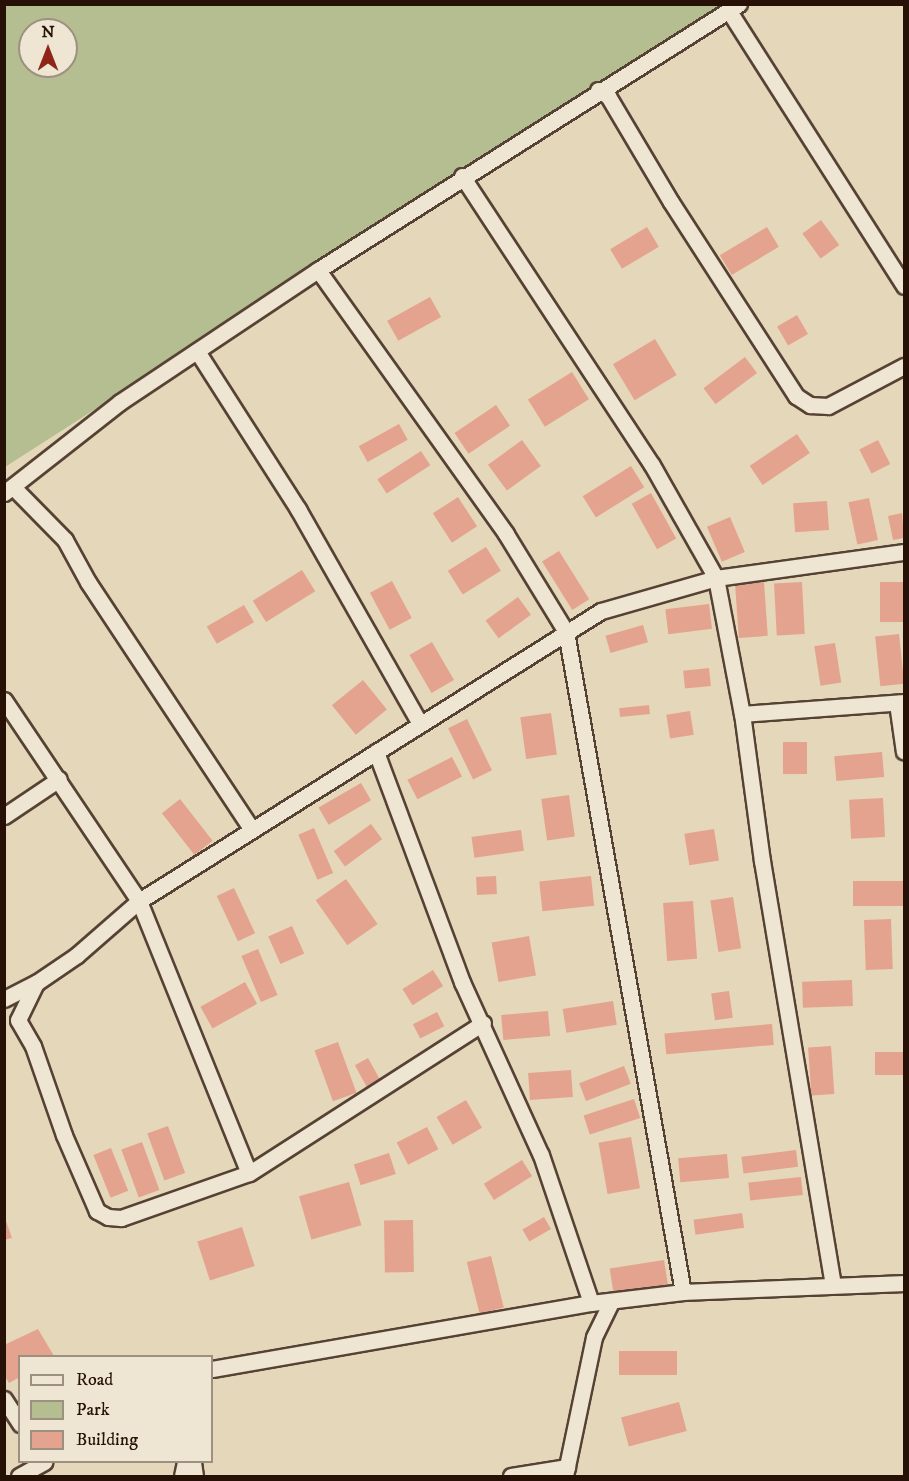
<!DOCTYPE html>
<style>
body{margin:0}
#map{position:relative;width:909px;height:1481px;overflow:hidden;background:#e5d7b9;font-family:"IM FELL DW Pica",serif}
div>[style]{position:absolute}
.green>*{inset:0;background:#b4be90}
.building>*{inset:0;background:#e4a38f;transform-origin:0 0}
.roads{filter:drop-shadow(2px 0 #564234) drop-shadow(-2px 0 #564234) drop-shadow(0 2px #564234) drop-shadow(0 -2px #564234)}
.street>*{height:15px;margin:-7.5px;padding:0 7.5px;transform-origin:7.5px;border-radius:7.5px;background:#eee5d2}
span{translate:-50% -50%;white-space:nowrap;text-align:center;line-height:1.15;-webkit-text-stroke:6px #eee5d2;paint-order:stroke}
.frame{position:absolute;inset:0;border:6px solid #271107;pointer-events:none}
.legend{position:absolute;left:18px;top:1355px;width:195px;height:108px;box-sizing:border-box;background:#eee5d2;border:2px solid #9e9081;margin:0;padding:8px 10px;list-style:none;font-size:18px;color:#271107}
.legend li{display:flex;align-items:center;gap:12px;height:30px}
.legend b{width:30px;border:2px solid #9e9081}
.north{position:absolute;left:18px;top:18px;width:60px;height:60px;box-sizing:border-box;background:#eee5d2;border:2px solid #9e9081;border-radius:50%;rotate:0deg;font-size:16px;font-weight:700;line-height:24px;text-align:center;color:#271107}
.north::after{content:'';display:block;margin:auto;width:21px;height:27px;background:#8f2418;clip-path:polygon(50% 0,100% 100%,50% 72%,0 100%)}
</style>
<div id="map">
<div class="green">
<div style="clip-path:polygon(evenodd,5px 5px,725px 5px,5px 467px,5px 5px,30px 30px,66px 30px,66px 66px,30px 66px,30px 30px)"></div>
</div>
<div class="building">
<div style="left:821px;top:220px;width:31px;height:23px;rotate:54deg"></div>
<div style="left:647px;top:227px;width:23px;height:43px;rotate:59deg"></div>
<div style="left:767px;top:227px;width:23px;height:55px;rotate:59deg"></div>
<div style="left:430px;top:297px;width:23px;height:49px;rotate:61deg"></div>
<div style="left:797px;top:315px;width:22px;height:23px;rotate:60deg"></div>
<div style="left:655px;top:339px;width:42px;height:49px;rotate:59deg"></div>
<div style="left:745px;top:357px;width:20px;height:52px;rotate:53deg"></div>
<div style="left:572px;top:372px;width:32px;height:52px;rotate:58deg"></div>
<div style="left:496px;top:405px;width:25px;height:50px;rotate:56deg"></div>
<div style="left:399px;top:424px;width:18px;height:46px;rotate:61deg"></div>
<div style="left:797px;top:434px;width:23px;height:57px;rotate:56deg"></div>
<div style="left:522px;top:440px;width:32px;height:42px;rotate:54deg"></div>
<div style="left:878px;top:440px;width:27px;height:21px;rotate:63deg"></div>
<div style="left:421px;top:451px;width:17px;height:52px;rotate:57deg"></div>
<div style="left:631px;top:466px;width:25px;height:57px;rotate:58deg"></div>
<div style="left:651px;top:493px;width:52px;height:22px;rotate:61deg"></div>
<div style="left:458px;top:497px;width:35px;height:30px;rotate:57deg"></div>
<div style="left:869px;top:498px;width:43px;height:21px;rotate:78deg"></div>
<div style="left:827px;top:501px;width:29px;height:34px;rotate:86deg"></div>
<div style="clip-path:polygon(902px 513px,904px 538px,893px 540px,888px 516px)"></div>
<div style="left:730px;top:517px;width:38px;height:25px;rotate:67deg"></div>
<div style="left:486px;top:547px;width:28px;height:45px;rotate:58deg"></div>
<div style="left:559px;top:551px;width:57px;height:20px;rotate:58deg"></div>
<div style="left:302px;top:570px;width:25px;height:58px;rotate:58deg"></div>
<div style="left:392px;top:581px;width:42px;height:25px;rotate:62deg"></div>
<div style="left:764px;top:582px;width:54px;height:29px;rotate:86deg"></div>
<div style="left:802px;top:582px;width:52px;height:28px;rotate:87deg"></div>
<div style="left:880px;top:582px;width:24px;height:40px"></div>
<div style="left:518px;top:597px;width:22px;height:40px;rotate:54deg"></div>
<div style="left:709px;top:604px;width:25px;height:44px;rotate:83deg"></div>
<div style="left:244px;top:605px;width:20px;height:43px;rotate:60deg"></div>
<div style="left:643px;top:625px;width:18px;height:39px;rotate:74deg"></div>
<div style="left:899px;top:634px;width:50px;height:24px;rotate:84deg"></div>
<div style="left:432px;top:642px;width:44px;height:26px;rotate:60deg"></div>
<div style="left:835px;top:643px;width:40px;height:21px;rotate:81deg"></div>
<div style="left:709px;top:668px;width:18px;height:26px;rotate:84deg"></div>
<div style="left:363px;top:680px;width:38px;height:40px;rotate:51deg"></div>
<div style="left:649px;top:705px;width:9px;height:30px;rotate:84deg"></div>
<div style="left:690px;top:711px;width:24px;height:24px;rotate:81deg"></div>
<div style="left:551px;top:713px;width:42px;height:31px;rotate:82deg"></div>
<div style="left:467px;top:719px;width:57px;height:21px;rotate:64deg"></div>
<div style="left:783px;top:742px;width:24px;height:32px"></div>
<div style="left:882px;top:752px;width:25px;height:48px;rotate:85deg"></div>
<div style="left:452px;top:757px;width:22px;height:50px;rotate:63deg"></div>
<div style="left:361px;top:783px;width:20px;height:49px;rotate:60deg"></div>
<div style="left:569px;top:795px;width:42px;height:28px;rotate:82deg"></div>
<div style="left:883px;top:798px;width:39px;height:34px;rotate:87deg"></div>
<div style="left:180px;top:799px;width:53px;height:23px;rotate:52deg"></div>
<div style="left:371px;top:824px;width:19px;height:46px;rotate:54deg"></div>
<div style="left:314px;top:828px;width:49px;height:17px;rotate:67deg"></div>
<div style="left:714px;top:829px;width:32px;height:30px;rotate:81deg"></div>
<div style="left:521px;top:830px;width:21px;height:50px;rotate:82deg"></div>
<div style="left:496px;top:876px;width:18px;height:20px;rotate:87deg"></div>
<div style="left:591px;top:876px;width:30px;height:52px;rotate:84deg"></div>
<div style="left:346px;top:879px;width:55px;height:37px;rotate:55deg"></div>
<div style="left:904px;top:881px;width:25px;height:51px;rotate:90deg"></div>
<div style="left:234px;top:888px;width:50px;height:19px;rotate:65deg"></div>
<div style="left:733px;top:897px;width:52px;height:23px;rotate:81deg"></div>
<div style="left:693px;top:901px;width:58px;height:30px;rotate:86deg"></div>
<div style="left:891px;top:919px;width:50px;height:27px;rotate:88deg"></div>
<div style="left:292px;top:926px;width:30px;height:26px;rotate:66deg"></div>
<div style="left:529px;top:936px;width:40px;height:38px;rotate:80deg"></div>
<div style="left:258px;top:949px;width:50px;height:18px;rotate:67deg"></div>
<div style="left:433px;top:970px;width:19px;height:36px;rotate:58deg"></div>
<div style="left:852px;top:980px;width:26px;height:50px;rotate:88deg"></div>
<div style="left:245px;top:982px;width:25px;height:51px;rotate:61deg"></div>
<div style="left:729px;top:991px;width:27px;height:18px;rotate:82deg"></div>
<div style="left:613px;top:1001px;width:24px;height:51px;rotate:81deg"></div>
<div style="left:548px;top:1011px;width:25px;height:47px;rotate:85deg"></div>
<div style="left:437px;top:1012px;width:16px;height:27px;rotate:63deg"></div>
<div style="left:772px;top:1024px;width:21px;height:108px;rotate:85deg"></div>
<div style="left:338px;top:1042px;width:54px;height:25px;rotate:70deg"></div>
<div style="left:831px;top:1046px;width:48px;height:23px;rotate:86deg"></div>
<div style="left:904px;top:1052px;width:23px;height:29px;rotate:90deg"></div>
<div style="left:368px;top:1058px;width:29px;height:15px;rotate:61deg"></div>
<div style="left:624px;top:1066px;width:19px;height:48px;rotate:69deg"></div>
<div style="left:571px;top:1070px;width:27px;height:43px;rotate:86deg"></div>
<div style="left:634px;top:1099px;width:20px;height:53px;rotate:72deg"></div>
<div style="left:466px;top:1100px;width:32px;height:34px;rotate:60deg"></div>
<div style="left:168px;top:1126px;width:50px;height:22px;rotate:70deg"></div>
<div style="left:427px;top:1127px;width:25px;height:34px;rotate:63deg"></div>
<div style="left:631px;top:1137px;width:52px;height:33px;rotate:80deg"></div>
<div style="left:142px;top:1142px;width:51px;height:22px;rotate:70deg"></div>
<div style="left:111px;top:1148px;width:46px;height:19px;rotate:68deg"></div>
<div style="left:796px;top:1150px;width:17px;height:55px;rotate:83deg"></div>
<div style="left:389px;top:1153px;width:22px;height:37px;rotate:72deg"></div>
<div style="left:727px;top:1154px;width:24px;height:49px;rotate:85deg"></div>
<div style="left:522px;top:1160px;width:19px;height:45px;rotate:58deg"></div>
<div style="left:801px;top:1177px;width:18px;height:53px;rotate:84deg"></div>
<div style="left:349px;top:1182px;width:45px;height:52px;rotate:74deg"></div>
<div style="left:742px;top:1213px;width:15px;height:49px;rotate:82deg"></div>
<div style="clip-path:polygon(4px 1215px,12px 1238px,4px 1240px)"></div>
<div style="left:544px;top:1217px;width:14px;height:25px;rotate:60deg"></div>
<div style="left:413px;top:1220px;width:52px;height:29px;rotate:89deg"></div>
<div style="left:242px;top:1227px;width:41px;height:47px;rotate:72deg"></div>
<div style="left:491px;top:1256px;width:53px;height:25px;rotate:76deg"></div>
<div style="left:664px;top:1260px;width:25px;height:55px;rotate:81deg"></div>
<div style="clip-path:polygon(38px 1329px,54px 1356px,20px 1356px,20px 1377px,9px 1383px,4px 1375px,4px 1345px)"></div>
<div style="left:619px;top:1351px;width:58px;height:24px"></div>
<div style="left:679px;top:1402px;width:30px;height:60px;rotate:75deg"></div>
</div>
<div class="roads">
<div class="street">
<div style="left:729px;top:11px;width:326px;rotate:57.5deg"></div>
<div style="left:598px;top:90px;width:12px;rotate:31deg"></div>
<div style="left:608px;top:96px;width:123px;rotate:59.3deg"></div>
<div style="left:671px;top:202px;width:231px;rotate:57.2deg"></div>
<div style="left:796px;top:396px;width:17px;rotate:33deg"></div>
<div style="left:810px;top:405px;width:18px;rotate:3deg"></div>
<div style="left:828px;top:406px;width:86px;rotate:-27.8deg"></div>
<div style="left:462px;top:176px;width:346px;rotate:56.7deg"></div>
<div style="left:652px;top:465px;width:130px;rotate:60.5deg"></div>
<div style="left:716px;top:578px;width:138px;rotate:79.2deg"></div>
<div style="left:318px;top:270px;width:324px;rotate:54.5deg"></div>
<div style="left:506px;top:534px;width:115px;rotate:58.5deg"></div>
<div style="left:566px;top:632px;width:670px;rotate:79.95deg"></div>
<div style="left:197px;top:351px;width:188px;rotate:57.4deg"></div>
<div style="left:298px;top:509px;width:247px;rotate:60.4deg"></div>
<div style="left:13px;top:487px;width:74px;rotate:45.5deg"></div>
<div style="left:65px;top:540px;width:48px;rotate:61.3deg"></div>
<div style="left:88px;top:582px;width:295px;rotate:56.5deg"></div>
<div style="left:4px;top:493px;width:147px;rotate:-38.1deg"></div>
<div style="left:120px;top:402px;width:238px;rotate:-33.7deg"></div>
<div style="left:318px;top:270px;width:498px;rotate:-32.3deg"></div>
<div style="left:4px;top:700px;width:242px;rotate:56.1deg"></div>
<div style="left:139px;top:901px;width:293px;rotate:68deg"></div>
<div style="left:897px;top:703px;width:49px;rotate:81.9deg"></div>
<div style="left:376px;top:752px;width:246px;rotate:69.5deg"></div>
<div style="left:462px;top:982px;width:190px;rotate:65.5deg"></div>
<div style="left:541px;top:1155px;width:156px;rotate:71.3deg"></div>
<div style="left:4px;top:816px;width:66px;rotate:-33.9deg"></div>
<div style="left:4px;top:999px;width:36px;rotate:-27deg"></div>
<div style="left:483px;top:1023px;width:278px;rotate:147.3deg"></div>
<div style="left:249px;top:1173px;width:136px;rotate:160.6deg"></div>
<div style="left:121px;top:1218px;width:13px;rotate:-176deg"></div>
<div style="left:108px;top:1217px;width:13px;rotate:-151deg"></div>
<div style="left:97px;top:1211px;width:83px;rotate:-113.5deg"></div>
<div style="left:64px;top:1135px;width:94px;rotate:-109.2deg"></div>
<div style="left:33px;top:1046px;width:30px;rotate:-120deg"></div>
<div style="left:18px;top:1020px;width:41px;rotate:-64.1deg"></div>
<div style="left:36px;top:983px;width:50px;rotate:-34.3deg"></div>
<div style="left:77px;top:955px;width:82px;rotate:-41.1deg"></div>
<div style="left:139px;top:901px;width:545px;rotate:-32.12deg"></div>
<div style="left:601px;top:611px;width:120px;rotate:-16deg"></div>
<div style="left:716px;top:578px;width:190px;rotate:-7.9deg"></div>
<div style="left:833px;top:1285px;width:430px;rotate:-99.5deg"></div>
<div style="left:762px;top:861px;width:148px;rotate:-97.7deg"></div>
<div style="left:742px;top:714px;width:162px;rotate:-4.2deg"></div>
<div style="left:212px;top:1369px;width:385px;rotate:-9.9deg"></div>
<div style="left:591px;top:1303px;width:93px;rotate:-6.8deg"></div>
<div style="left:683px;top:1292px;width:221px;rotate:-2.3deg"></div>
<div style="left:4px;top:1399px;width:30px;rotate:57deg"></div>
<div style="left:193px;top:1462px;width:14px;rotate:82deg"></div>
<div style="left:19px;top:1476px;width:29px;rotate:-29deg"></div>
<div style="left:182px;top:1476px;width:14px;rotate:-78deg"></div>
<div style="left:511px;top:1476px;width:57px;rotate:-9.1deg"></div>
<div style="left:565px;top:1476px;width:142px;rotate:-78.2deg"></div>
<div style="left:594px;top:1337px;width:39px;rotate:-64deg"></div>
</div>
</div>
<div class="frame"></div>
<ul class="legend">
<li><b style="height:8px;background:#eee5d2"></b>Road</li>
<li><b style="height:16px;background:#b4be90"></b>Park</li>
<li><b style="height:16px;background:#e4a38f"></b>Building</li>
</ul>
<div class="north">N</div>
</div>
